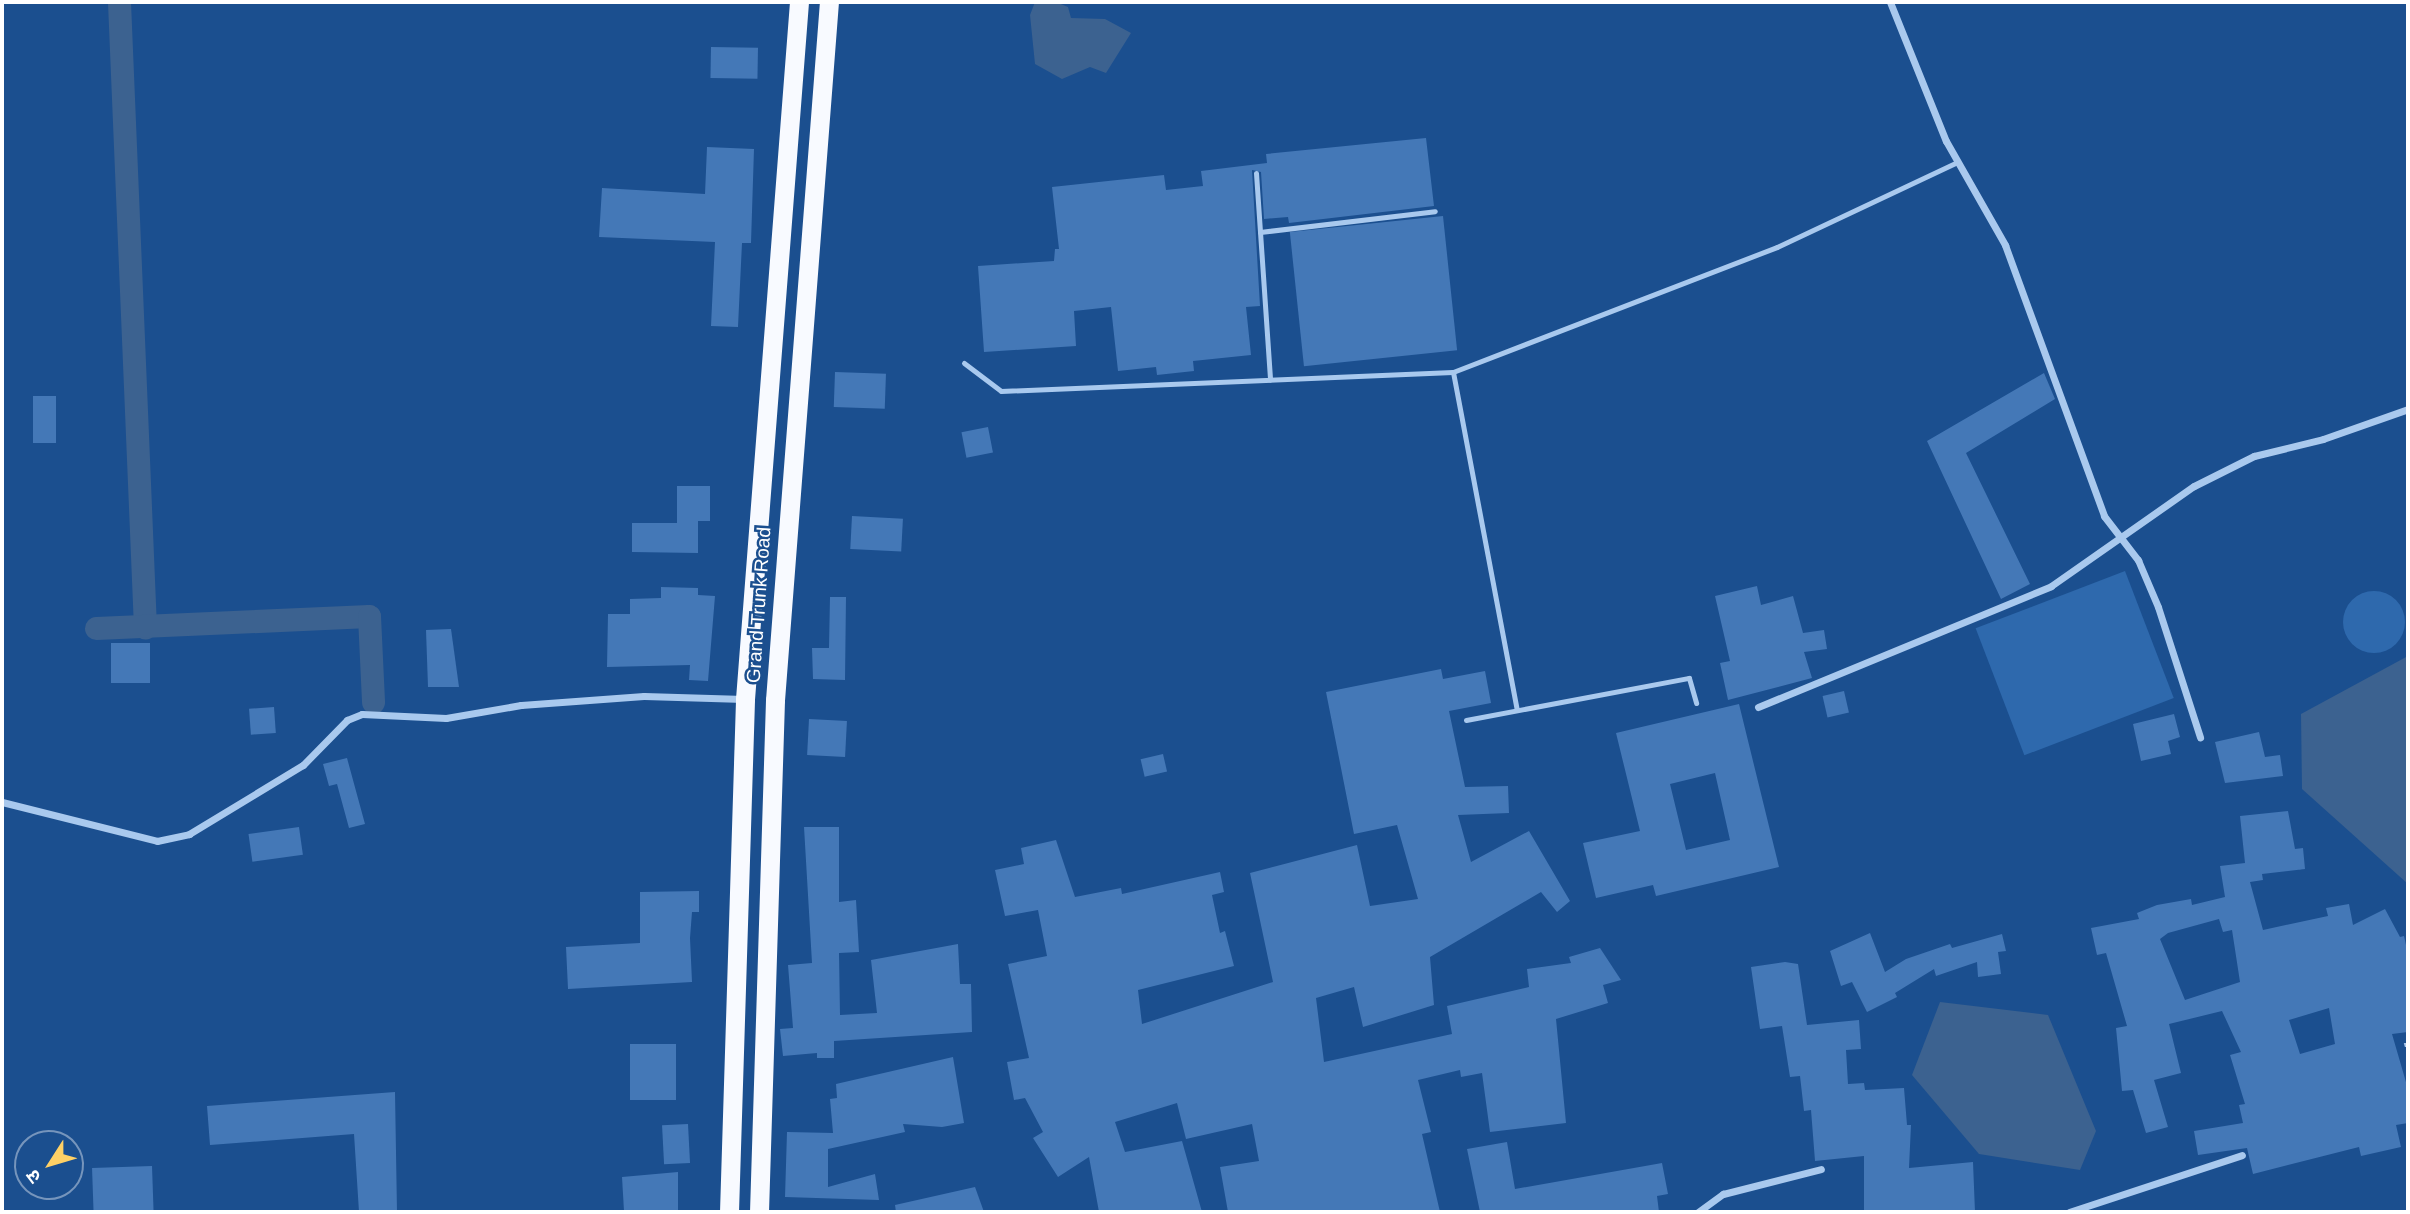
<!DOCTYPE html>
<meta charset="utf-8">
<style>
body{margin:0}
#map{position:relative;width:2410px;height:1214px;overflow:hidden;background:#1b4f8f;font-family:Helvetica,"Noto Sans Devanagari",sans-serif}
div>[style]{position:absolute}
.green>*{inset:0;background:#2e69ad;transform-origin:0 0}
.round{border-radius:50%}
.water>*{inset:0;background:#3c6290}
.canal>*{height:23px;margin:-11.5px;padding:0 11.5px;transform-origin:11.5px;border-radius:11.5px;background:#3c6290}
.building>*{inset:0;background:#4478b7;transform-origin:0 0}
.path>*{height:3.5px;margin-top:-1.75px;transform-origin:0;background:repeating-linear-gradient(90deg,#a9c9ee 0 3.5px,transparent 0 8.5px)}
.service>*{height:5px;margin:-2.5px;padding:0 2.5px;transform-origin:2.5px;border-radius:2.5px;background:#a9c9ee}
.minor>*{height:7px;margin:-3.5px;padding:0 3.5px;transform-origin:3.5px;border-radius:3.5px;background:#a9c9ee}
.trunk>*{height:19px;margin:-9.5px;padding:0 9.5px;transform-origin:9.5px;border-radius:9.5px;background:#f8faff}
span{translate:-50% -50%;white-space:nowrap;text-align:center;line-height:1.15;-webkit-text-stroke:5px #1b4f8f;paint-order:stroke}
.street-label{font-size:19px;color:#fff}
.frame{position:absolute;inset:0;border:4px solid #fff;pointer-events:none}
.north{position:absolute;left:14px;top:1130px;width:70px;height:70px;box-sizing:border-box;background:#1b4f8f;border:2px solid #7695bc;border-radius:50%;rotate:233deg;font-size:19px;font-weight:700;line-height:28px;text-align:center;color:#fff}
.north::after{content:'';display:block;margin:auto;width:24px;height:32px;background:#ffd166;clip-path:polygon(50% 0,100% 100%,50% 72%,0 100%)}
</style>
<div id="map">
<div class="green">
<div style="left:2125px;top:571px;width:136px;height:160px;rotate:69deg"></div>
<div class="round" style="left:2343px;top:591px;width:62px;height:62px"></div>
</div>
<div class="water">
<div style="clip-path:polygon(1035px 2px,1056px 2px,1068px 7px,1071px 18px,1105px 19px,1131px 33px,1106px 73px,1090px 67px,1062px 79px,1035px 64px,1030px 15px)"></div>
<div style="clip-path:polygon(2408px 656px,2408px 884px,2302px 789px,2301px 714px)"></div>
<div style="clip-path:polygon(1940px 1002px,2048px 1015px,2096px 1131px,2080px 1170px,1979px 1154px,1912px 1075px)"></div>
</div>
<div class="canal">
<div style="left:119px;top:2px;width:626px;rotate:87.62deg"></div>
<div style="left:96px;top:628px;width:273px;rotate:-2.5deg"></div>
<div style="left:369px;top:616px;width:86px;rotate:87.3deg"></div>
</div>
<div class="building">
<div style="left:711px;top:47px;width:47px;height:31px;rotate:1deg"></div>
<div style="clip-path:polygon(1426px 138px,1434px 206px,1289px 223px,1288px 217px,1264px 219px,1261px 172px,1252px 170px,1260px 306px,1246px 307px,1251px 355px,1193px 361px,1194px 371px,1157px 375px,1156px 367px,1118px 371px,1111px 307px,1074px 311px,1076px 346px,984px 352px,978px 266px,1054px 261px,1055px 249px,1059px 249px,1052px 187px,1164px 175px,1166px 190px,1203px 186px,1201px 171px,1267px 163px,1266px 154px)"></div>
<div style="clip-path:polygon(707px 147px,754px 149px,751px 243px,742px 243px,738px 327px,711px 326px,715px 242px,599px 237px,602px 188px,705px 194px)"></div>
<div style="left:1443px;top:216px;width:135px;height:154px;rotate:84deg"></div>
<div style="left:835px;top:372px;width:51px;height:35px;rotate:2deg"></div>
<div style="clip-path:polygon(2044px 373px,2055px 399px,1966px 453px,2030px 584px,2001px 599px,1927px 441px)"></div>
<div style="left:33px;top:396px;width:23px;height:47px"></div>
<div style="left:988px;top:427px;width:26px;height:27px;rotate:79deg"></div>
<div style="clip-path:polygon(677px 486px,710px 486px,710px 521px,698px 521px,698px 553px,632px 552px,632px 523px,677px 523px)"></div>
<div style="left:852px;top:516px;width:51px;height:33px;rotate:3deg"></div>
<div style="clip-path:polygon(1757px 586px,1761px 605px,1793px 596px,1803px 633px,1824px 630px,1827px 649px,1804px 652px,1812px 678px,1728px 700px,1720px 663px,1730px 661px,1715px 596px)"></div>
<div style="clip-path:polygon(661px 587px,698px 588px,698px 595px,715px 596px,708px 681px,689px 680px,690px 665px,607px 667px,608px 614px,630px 614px,630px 599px,661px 598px)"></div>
<div style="clip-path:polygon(830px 597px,846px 597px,845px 680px,813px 679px,812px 648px,829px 648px)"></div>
<div style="clip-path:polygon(451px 629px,459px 687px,428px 687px,426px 630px)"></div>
<div style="left:150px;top:643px;width:40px;height:39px;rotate:90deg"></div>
<div style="clip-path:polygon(1441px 669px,1443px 679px,1485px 671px,1491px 703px,1449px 711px,1465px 787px,1508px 786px,1509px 813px,1458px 815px,1471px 862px,1529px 831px,1570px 901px,1557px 912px,1541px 892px,1430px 957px,1434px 1005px,1363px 1027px,1354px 987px,1316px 998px,1324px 1062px,1452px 1034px,1447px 1006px,1529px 987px,1527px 969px,1571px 963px,1569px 957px,1600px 948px,1621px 980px,1603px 985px,1608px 1003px,1556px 1019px,1566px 1123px,1490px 1132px,1482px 1073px,1461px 1077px,1460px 1070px,1418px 1080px,1431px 1132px,1422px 1134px,1440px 1212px,1228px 1212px,1220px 1167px,1259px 1161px,1252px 1124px,1186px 1139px,1177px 1103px,1115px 1122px,1125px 1152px,1182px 1141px,1202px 1212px,1099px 1212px,1089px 1157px,1058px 1177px,1033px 1138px,1043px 1132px,1025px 1098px,1014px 1100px,1007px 1062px,1029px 1058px,1008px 964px,1047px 956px,1038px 910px,1005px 916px,995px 870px,1024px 864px,1021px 848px,1056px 840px,1075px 897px,1121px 888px,1122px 894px,1220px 872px,1224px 892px,1212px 895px,1220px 933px,1225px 931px,1234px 966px,1138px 990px,1142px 1024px,1273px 982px,1250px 873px,1357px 845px,1370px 906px,1418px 899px,1397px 825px,1354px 834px,1326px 692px)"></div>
<div style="left:1844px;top:691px;width:22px;height:22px;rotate:77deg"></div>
<div style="clip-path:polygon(evenodd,1739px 704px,1779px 867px,1656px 896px,1653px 885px,1596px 898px,1583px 843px,1640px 831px,1616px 733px,1739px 704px,1715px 773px,1730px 840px,1686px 850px,1670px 784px,1715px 773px)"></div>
<div style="left:274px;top:707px;width:26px;height:25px;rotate:86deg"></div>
<div style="clip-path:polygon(2174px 714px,2180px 737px,2168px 741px,2171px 754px,2141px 761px,2133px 724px)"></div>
<div style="left:809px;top:719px;width:38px;height:36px;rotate:3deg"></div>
<div style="clip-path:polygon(2259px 732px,2265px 757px,2280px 755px,2283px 776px,2225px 783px,2215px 742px)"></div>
<div style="left:1163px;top:754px;width:18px;height:23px;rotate:77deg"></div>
<div style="clip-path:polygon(347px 758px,365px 824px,349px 828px,337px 784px,329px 786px,323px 764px)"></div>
<div style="clip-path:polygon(evenodd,2288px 811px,2295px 849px,2303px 848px,2305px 869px,2262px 874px,2263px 880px,2250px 882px,2263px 930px,2328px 916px,2326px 908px,2349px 904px,2353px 925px,2385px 909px,2400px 937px,2404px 936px,2408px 954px,2408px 1032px,2392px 1034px,2408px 1089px,2408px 1123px,2396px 1125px,2401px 1147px,2361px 1156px,2359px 1147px,2253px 1174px,2247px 1148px,2198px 1155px,2194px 1131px,2243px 1123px,2239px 1105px,2245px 1104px,2230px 1055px,2241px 1052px,2222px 1011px,2169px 1024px,2181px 1073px,2154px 1080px,2168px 1127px,2146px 1133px,2133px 1090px,2122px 1091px,2116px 1028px,2127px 1026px,2106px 953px,2097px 955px,2091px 928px,2139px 919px,2137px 913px,2157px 905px,2191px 899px,2192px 905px,2225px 897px,2220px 866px,2245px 863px,2240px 816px,2288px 811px,2219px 919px,2223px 932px,2232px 930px,2240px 982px,2185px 1000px,2160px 939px,2168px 933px,2219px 919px,2288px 811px,2329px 1008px,2335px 1044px,2300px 1054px,2289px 1020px,2329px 1008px)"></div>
<div style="left:299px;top:827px;width:28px;height:51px;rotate:82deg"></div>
<div style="clip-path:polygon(804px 827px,839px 827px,839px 902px,856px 900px,859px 952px,839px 953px,840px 1015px,877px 1013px,871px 960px,958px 944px,960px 984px,971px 984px,972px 1032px,834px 1041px,834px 1058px,817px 1058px,817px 1053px,783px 1056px,780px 1029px,793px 1028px,788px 965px,812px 963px)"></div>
<div style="clip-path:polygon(699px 891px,699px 912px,692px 912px,690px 938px,692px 982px,568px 989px,566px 947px,640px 943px,640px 892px)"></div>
<div style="clip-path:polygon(1870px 933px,1885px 972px,1906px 959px,1950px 944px,1952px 948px,2002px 934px,2006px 951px,1998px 952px,2001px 974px,1978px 977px,1977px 962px,1936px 976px,1934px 969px,1895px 993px,1897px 997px,1867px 1012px,1852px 982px,1841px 986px,1830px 951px)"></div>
<div style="clip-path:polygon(1785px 962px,1798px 964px,1807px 1025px,1859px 1020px,1861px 1049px,1846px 1050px,1848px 1084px,1864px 1083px,1865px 1090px,1904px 1088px,1907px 1125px,1911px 1125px,1909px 1168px,1973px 1162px,1975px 1212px,1864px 1212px,1864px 1156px,1815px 1161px,1811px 1110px,1804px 1111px,1800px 1076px,1790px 1077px,1782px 1026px,1760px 1029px,1751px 967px)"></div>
<div style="left:676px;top:1044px;width:56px;height:46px;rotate:90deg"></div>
<div style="clip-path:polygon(953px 1057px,964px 1123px,942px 1127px,903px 1124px,905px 1132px,828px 1149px,828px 1187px,875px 1174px,879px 1200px,785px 1197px,787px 1132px,833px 1133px,830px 1099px,837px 1098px,836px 1084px)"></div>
<div style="clip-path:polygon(395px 1092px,397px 1212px,359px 1212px,354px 1134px,210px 1145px,207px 1106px)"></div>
<div style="left:688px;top:1124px;width:39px;height:26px;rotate:87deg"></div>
<div style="clip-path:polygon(1507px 1142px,1515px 1189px,1662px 1163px,1668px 1194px,1657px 1196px,1659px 1212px,1480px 1212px,1467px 1149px)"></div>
<div style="left:152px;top:1166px;width:46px;height:60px;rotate:88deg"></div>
<div style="clip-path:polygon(678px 1172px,678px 1212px,624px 1211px,622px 1177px)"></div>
<div style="clip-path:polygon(975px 1187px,984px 1212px,896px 1212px,895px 1205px)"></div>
</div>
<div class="path">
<div style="left:2406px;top:1043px;width:7px;rotate:74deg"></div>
</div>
<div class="service">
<div style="left:1256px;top:173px;width:207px;rotate:86.1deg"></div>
<div style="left:1260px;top:232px;width:176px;rotate:-6.8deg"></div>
<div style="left:964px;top:363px;width:46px;rotate:37.1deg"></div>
<div style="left:1001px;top:391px;width:452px;rotate:-2.4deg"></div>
<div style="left:1453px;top:372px;width:344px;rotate:79.3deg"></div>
<div style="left:1453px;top:372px;width:347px;rotate:-21.1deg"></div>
<div style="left:1777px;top:247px;width:200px;rotate:-25.2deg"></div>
<div style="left:1466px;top:720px;width:227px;rotate:-10.7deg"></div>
<div style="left:1689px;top:678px;width:26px;rotate:74deg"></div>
</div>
<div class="minor">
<div style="left:1890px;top:2px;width:150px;rotate:68.1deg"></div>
<div style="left:1946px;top:141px;width:120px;rotate:60.4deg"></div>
<div style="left:2005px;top:245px;width:289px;rotate:69.9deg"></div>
<div style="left:2104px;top:516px;width:56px;rotate:52.3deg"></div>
<div style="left:2138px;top:560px;width:51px;rotate:66.9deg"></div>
<div style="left:2158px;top:607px;width:137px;rotate:72.1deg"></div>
<div style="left:1758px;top:707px;width:317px;rotate:-22.4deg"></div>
<div style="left:2051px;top:586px;width:174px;rotate:-35deg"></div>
<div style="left:2194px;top:486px;width:67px;rotate:-26.6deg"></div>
<div style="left:2254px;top:456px;width:71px;rotate:-13.8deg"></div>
<div style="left:2323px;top:439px;width:90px;rotate:-19.4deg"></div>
<div style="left:2px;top:802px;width:160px;rotate:14.1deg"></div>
<div style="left:157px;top:841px;width:33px;rotate:-12deg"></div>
<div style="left:189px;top:834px;width:133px;rotate:-31.2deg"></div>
<div style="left:303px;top:765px;width:63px;rotate:-45.6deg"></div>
<div style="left:347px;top:720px;width:16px;rotate:-22deg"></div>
<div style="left:362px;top:714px;width:84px;rotate:2.7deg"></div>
<div style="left:446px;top:718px;width:76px;rotate:-9.8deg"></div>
<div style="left:521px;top:705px;width:123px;rotate:-4.2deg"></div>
<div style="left:644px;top:696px;width:100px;rotate:1.7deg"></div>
<div style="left:1698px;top:1212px;width:31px;rotate:-36deg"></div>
<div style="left:1723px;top:1194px;width:101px;rotate:-14.3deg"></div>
<div style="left:2069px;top:1212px;width:182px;rotate:-18.2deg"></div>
</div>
<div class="trunk">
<div style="left:729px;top:1212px;width:513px;rotate:-88.21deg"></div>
<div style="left:745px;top:699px;width:699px;rotate:-85.57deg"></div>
<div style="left:759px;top:1212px;width:512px;rotate:-88.21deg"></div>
<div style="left:775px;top:700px;width:700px;rotate:-85.58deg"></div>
</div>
<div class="street-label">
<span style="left:759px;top:605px;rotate:-86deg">Grand Trunk Road</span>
</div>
<div class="frame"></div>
<div class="north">उ</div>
</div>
